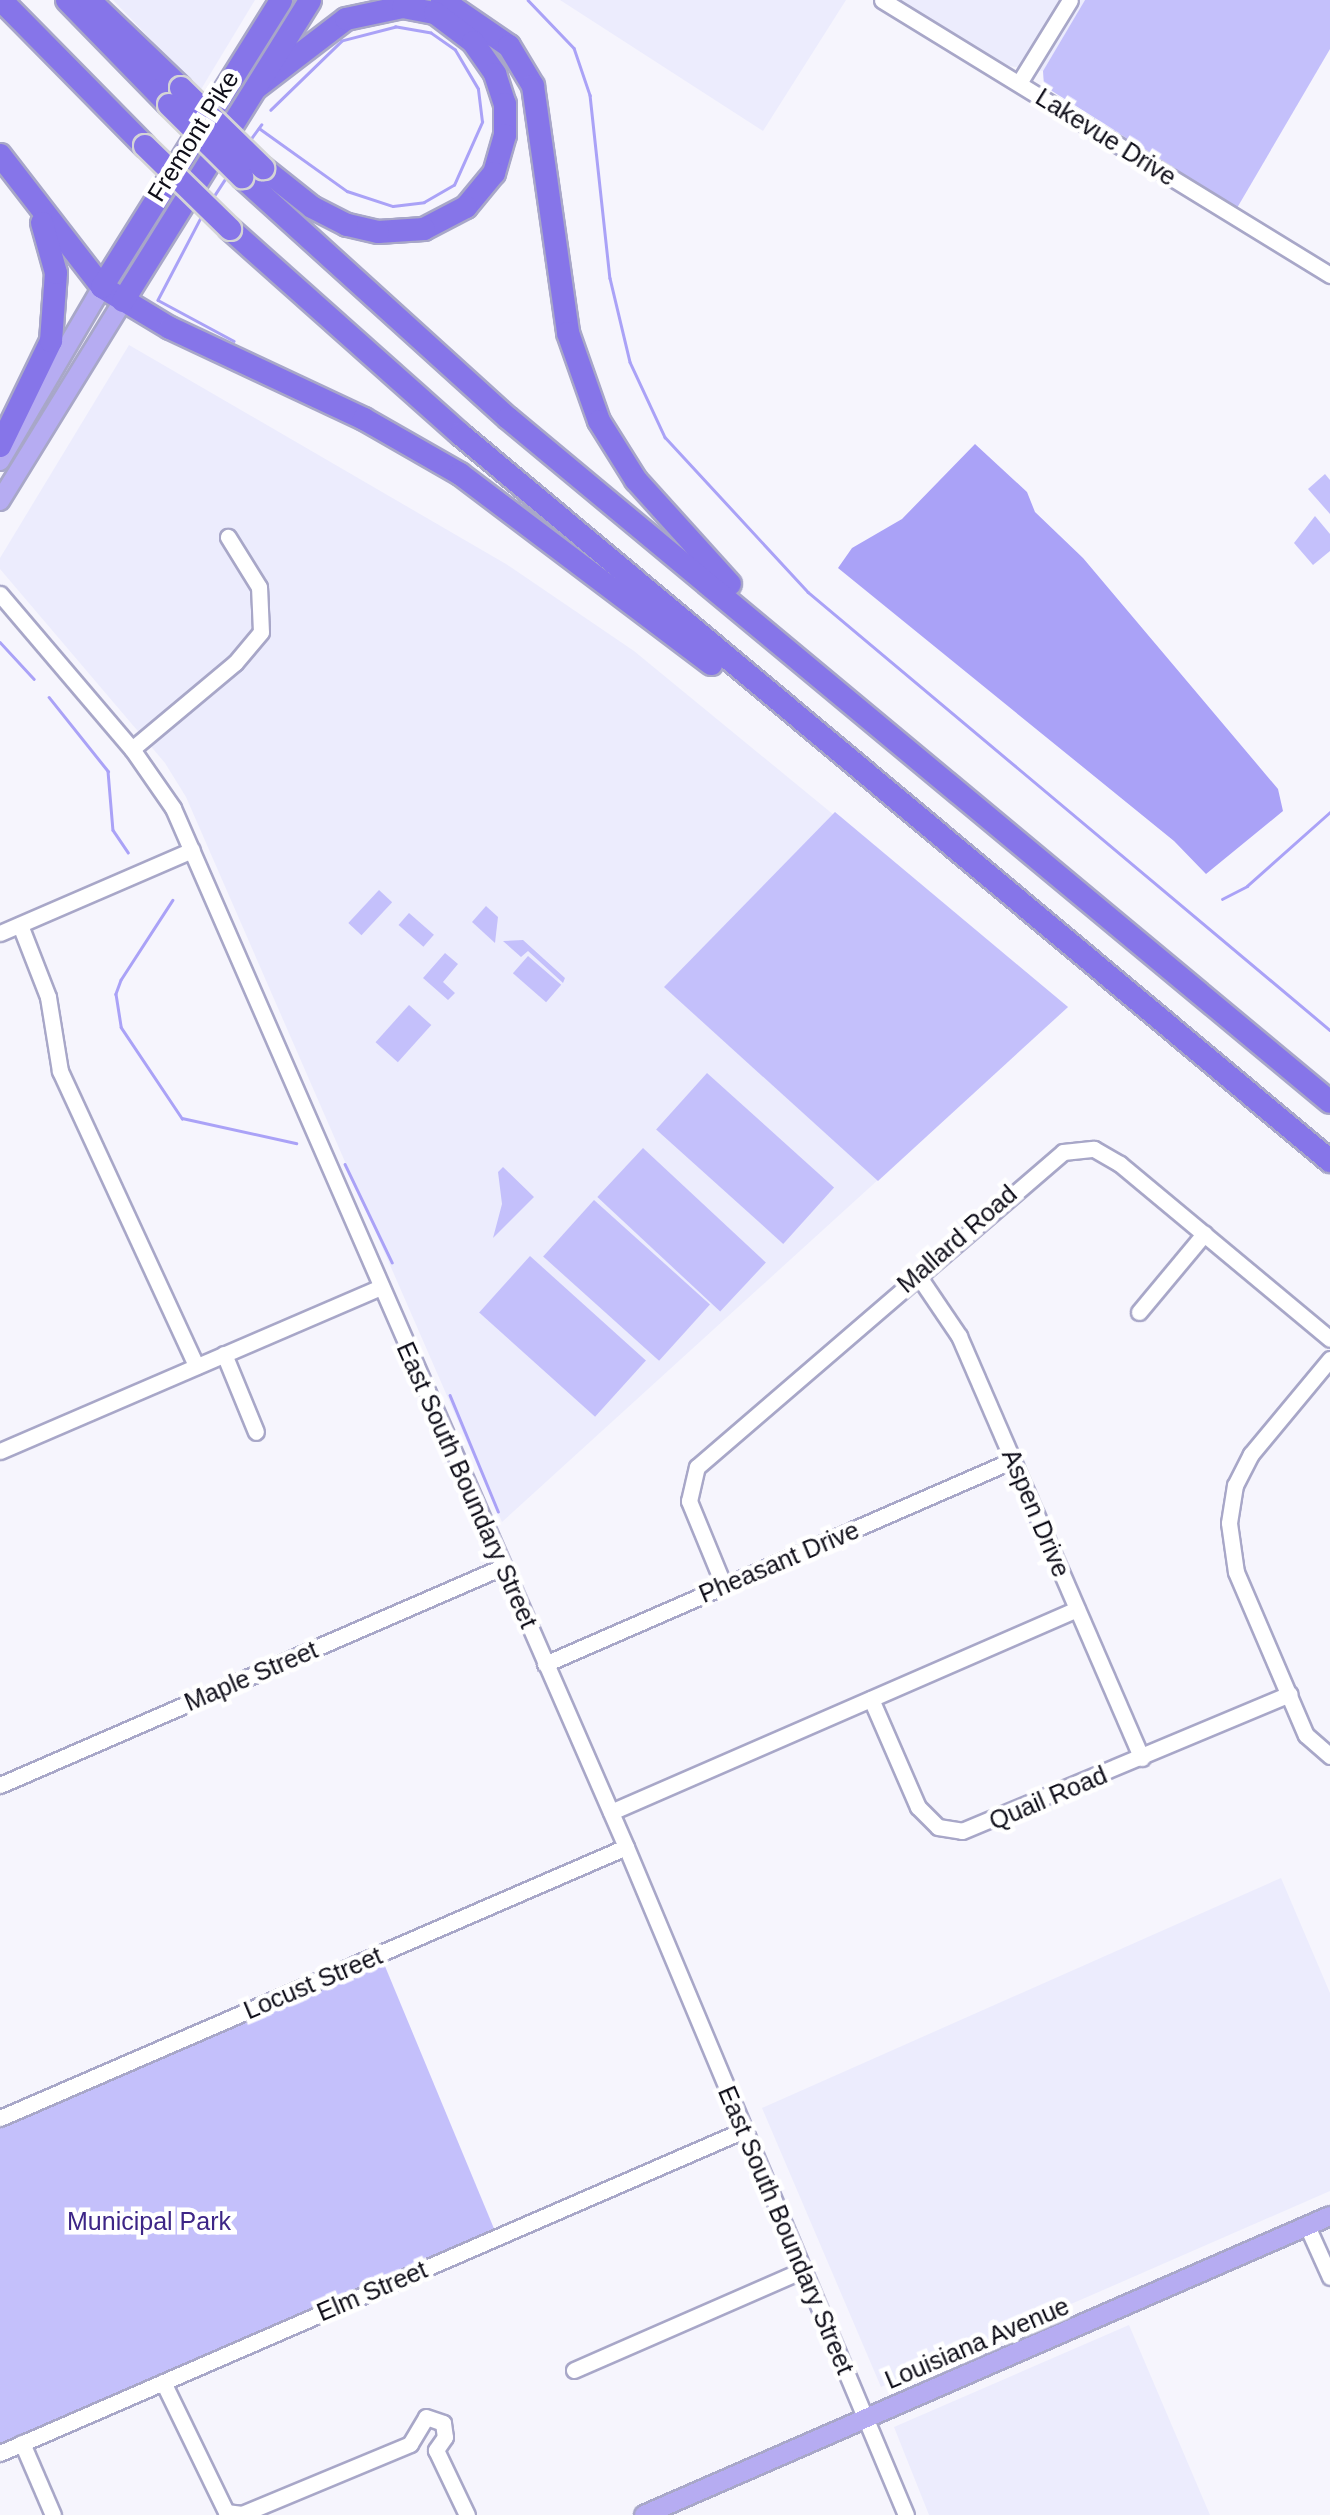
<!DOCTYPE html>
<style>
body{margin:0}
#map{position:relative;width:1330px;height:2515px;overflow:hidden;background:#f6f5fd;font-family:Arial,sans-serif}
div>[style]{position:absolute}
.built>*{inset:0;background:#ececfd}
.green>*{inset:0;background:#c4c0fb;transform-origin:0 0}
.water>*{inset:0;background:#aaa2f7}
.stream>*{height:2.5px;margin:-1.25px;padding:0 1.25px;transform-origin:1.25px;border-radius:1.25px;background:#aaa2f7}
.roads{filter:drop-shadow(2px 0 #a8a7c8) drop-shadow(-2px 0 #a8a7c8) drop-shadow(0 2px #a8a7c8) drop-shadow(0 -2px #a8a7c8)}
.minor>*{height:15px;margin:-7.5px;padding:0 7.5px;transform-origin:7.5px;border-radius:7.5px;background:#fff}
.major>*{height:18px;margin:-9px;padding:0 9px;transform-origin:9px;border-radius:9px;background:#b6acf2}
.highway>*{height:22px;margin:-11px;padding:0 11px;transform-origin:11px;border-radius:11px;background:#8675e9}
.bridges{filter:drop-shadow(2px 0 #d4d4d6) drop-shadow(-2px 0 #d4d4d6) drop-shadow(0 2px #d4d4d6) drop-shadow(0 -2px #d4d4d6)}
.highway-bridge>*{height:22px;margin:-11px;padding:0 11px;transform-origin:11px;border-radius:11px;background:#8675e9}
span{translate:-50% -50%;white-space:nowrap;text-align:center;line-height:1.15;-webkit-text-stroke:9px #fff;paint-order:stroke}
.street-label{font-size:25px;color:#0f0e19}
.park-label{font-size:25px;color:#3d2586}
</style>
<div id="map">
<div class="built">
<div style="clip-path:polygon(113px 0,255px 0,200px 91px)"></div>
<div style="clip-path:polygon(560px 0,846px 0,763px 131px)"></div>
<div style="clip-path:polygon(899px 0,1085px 0,1043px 71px,1009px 66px)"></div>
<div style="clip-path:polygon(129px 345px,506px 564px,634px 651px,1068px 1007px,502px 1522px,186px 797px,165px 763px,0 569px,0 558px)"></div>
<div style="clip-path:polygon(1281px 1878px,1330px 1993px,1330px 2191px,881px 2387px,762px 2108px)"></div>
<div style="clip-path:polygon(1129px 2325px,1210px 2515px,929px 2515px,894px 2427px)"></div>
</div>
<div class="green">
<div style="clip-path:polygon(1085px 0,1330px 0,1330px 49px,1237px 208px,1044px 86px,1043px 71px)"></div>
<div style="clip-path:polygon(1325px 474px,1330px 480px,1330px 514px,1308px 489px)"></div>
<div style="clip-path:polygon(1315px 516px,1330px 534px,1330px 551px,1313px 565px,1294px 543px)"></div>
<div style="clip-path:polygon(835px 812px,1068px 1007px,878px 1181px,664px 987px)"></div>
<div style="left:379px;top:890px;width:18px;height:45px;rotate:43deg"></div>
<div style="clip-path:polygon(486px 906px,498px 917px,495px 943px,472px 922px)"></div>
<div style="left:409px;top:913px;width:33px;height:16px;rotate:41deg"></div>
<div style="clip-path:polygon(523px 940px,565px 978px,563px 983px,528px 951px,521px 957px,503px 941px)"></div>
<div style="clip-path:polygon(445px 953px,458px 964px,443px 982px,455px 993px,448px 1000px,423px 978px)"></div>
<div style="left:528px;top:956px;width:44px;height:23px;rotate:41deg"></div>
<div style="left:409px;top:1005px;width:30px;height:50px;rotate:42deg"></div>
<div style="left:707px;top:1073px;width:171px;height:76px;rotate:42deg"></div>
<div style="left:643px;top:1148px;width:168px;height:67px;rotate:43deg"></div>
<div style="clip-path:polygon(503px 1167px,534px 1197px,493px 1238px,502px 1204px,498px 1172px)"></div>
<div style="left:594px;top:1200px;width:156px;height:76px;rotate:42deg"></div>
<div style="left:530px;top:1256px;width:156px;height:76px;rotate:42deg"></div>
<div style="clip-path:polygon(382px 1959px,495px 2231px,0 2449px,0 2124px)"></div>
</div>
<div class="water">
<div style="clip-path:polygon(975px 444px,1027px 492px,1035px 512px,1083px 558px,1278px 789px,1283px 811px,1206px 874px,1174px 841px,838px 568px,852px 548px,902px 519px)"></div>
</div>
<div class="stream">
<div style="left:528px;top:0;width:66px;rotate:46.2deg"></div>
<div style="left:574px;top:48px;width:50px;rotate:71.2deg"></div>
<div style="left:590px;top:95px;width:184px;rotate:83.8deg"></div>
<div style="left:610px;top:278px;width:86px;rotate:76.6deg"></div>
<div style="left:630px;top:362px;width:83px;rotate:65deg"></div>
<div style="left:665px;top:437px;width:211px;rotate:47.3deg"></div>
<div style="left:808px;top:592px;width:681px;rotate:40deg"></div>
<div style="left:259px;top:128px;width:108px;rotate:35.6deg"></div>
<div style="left:347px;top:191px;width:48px;rotate:18.1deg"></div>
<div style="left:393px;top:206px;width:31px;rotate:-7deg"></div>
<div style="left:424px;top:202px;width:34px;rotate:-30deg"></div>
<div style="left:454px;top:185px;width:69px;rotate:-66deg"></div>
<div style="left:482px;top:122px;width:33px;rotate:-97deg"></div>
<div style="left:478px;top:89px;width:45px;rotate:-120.5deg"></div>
<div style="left:455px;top:50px;width:29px;rotate:-145deg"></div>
<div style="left:431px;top:33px;width:36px;rotate:-170deg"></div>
<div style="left:396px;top:27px;width:56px;rotate:165.5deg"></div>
<div style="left:342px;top:41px;width:99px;rotate:135.8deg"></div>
<div style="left:250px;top:140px;width:19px;rotate:-54deg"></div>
<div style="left:212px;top:199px;width:27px;rotate:-57deg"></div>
<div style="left:203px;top:214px;width:97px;rotate:117.6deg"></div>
<div style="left:158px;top:300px;width:86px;rotate:28.3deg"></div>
<div style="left:0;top:642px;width:50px;rotate:47.4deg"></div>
<div style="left:49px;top:697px;width:95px;rotate:51.4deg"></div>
<div style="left:108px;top:771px;width:59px;rotate:85.2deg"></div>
<div style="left:113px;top:830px;width:27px;rotate:56deg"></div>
<div style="left:1222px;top:899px;width:28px;rotate:-27deg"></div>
<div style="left:1247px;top:886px;width:111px;rotate:-41.7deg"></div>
<div style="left:173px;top:900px;width:95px;rotate:123deg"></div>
<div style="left:121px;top:980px;width:15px;rotate:110deg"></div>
<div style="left:116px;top:994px;width:33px;rotate:81deg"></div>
<div style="left:121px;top:1027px;width:110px;rotate:56.2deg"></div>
<div style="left:182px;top:1118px;width:117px;rotate:12.4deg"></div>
<div style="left:345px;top:1164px;width:109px;rotate:64.4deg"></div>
<div style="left:450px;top:1395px;width:126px;rotate:67.5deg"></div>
</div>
<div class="roads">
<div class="minor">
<div style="left:882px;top:0;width:526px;rotate:31.54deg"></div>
<div style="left:1019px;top:83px;width:97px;rotate:-58.4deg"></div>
<div style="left:0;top:594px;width:204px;rotate:49.6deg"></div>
<div style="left:132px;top:749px;width:72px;rotate:55.2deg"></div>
<div style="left:173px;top:808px;width:1133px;rotate:66.44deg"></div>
<div style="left:626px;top:1847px;width:724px;rotate:67.26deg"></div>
<div style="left:132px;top:749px;width:134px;rotate:-39.9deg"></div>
<div style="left:235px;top:663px;width:40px;rotate:-50deg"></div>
<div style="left:261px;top:632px;width:45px;rotate:-92.5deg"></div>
<div style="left:259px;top:587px;width:59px;rotate:-121.8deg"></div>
<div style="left:20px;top:925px;width:77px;rotate:68.7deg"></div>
<div style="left:48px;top:997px;width:75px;rotate:80.8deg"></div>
<div style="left:60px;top:1071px;width:325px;rotate:65.2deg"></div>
<div style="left:0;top:933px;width:209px;rotate:-23.4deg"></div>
<div style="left:917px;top:1274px;width:75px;rotate:55.9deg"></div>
<div style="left:959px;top:1336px;width:460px;rotate:66.6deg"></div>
<div style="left:1139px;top:1312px;width:102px;rotate:-50.2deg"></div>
<div style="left:224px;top:1354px;width:84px;rotate:67.7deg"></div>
<div style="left:1330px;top:1359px;width:124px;rotate:129.7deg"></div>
<div style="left:1251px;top:1454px;width:35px;rotate:117deg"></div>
<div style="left:1235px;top:1485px;width:38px;rotate:99deg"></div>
<div style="left:1229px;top:1523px;width:49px;rotate:81.9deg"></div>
<div style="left:1236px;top:1572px;width:177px;rotate:66.8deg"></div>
<div style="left:1306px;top:1735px;width:32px;rotate:41deg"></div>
<div style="left:0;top:1451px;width:415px;rotate:-23.3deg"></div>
<div style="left:724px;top:1586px;width:92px;rotate:-112.4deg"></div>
<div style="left:689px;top:1501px;width:35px;rotate:-77deg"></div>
<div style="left:697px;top:1467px;width:483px;rotate:-40.7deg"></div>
<div style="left:1063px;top:1152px;width:31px;rotate:-6deg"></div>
<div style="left:1094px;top:1149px;width:30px;rotate:30deg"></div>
<div style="left:1120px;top:1164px;width:273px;rotate:39.8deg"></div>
<div style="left:545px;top:1664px;width:511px;rotate:-23.55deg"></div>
<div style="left:871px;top:1699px;width:118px;rotate:66.5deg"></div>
<div style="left:918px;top:1807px;width:28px;rotate:45deg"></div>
<div style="left:938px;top:1827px;width:24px;rotate:9deg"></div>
<div style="left:962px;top:1831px;width:355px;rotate:-22.7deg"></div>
<div style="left:0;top:1785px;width:547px;rotate:-23.47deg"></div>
<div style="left:611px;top:1812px;width:508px;rotate:-23.54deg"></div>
<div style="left:0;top:2118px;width:682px;rotate:-23.41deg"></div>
<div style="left:1307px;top:2226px;width:56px;rotate:65.7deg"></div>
<div style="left:574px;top:2370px;width:250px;rotate:-23.6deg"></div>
<div style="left:163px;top:2382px;width:144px;rotate:64.1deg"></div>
<div style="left:226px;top:2512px;width:16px;rotate:7deg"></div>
<div style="left:242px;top:2514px;width:182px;rotate:-22.6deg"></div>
<div style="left:410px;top:2444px;width:31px;rotate:-59deg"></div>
<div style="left:426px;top:2417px;width:18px;rotate:19deg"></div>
<div style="left:443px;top:2423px;width:14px;rotate:82deg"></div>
<div style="left:445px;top:2437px;width:16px;rotate:125deg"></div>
<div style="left:436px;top:2450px;width:72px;rotate:64.5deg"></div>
<div style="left:22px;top:2443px;width:78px;rotate:66.7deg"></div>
<div style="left:0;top:2453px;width:811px;rotate:-23.47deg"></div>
</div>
<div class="major">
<div style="left:0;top:461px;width:202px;rotate:-59.6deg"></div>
<div style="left:0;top:501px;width:235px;rotate:-58.4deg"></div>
<div style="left:644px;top:2515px;width:748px;rotate:-23.55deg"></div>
</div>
<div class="highway">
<div style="left:1px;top:0;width:205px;rotate:45.4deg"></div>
<div style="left:67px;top:0;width:146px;rotate:45.8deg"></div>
<div style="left:89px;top:0;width:127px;rotate:43.7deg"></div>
<div style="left:442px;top:0;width:81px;rotate:34.5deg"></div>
<div style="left:509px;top:46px;width:47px;rotate:59deg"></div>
<div style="left:533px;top:86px;width:249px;rotate:81.9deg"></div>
<div style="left:568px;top:333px;width:93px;rotate:70.6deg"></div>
<div style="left:599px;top:421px;width:70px;rotate:57.9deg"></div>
<div style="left:636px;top:480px;width:140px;rotate:47.9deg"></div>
<div style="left:256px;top:88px;width:113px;rotate:-37.5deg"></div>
<div style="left:346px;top:19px;width:58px;rotate:-11.9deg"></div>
<div style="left:403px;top:7px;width:33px;rotate:11deg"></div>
<div style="left:435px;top:13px;width:48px;rotate:37.3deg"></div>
<div style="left:473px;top:42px;width:39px;rotate:55deg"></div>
<div style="left:495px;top:74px;width:32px;rotate:72deg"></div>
<div style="left:505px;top:104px;width:31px;rotate:90deg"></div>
<div style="left:505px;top:135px;width:40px;rotate:106deg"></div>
<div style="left:494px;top:173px;width:44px;rotate:129.5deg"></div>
<div style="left:466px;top:207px;width:47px;rotate:152.4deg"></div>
<div style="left:424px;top:229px;width:46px;rotate:176.3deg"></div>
<div style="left:378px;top:232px;width:32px;rotate:-167deg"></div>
<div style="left:347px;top:225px;width:39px;rotate:-153deg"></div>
<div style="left:312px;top:207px;width:63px;rotate:-141.5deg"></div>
<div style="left:0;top:155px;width:167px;rotate:52.3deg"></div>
<div style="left:102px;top:287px;width:79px;rotate:31.1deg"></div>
<div style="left:170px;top:328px;width:214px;rotate:25.1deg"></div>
<div style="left:364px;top:419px;width:111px;rotate:29.8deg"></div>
<div style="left:460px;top:474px;width:315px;rotate:37.1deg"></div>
<div style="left:242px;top:177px;width:359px;rotate:42.2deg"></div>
<div style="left:508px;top:418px;width:1069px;rotate:39.76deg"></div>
<div style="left:230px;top:229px;width:308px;rotate:41.7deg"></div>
<div style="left:460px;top:434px;width:1134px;rotate:39.88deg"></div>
<div style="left:102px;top:287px;width:338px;rotate:-58deg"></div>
<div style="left:123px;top:301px;width:354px;rotate:-58.1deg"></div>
<div style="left:0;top:446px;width:117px;rotate:-64.1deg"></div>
<div style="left:51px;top:341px;width:68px;rotate:-85.8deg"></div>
<div style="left:56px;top:273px;width:52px;rotate:-105.6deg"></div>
</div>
</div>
<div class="bridges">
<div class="highway-bridge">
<div style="left:181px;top:88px;width:115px;rotate:44.3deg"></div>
<div style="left:169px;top:105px;width:103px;rotate:44.6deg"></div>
<div style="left:145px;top:146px;width:119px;rotate:44.3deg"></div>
</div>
</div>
<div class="street-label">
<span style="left:193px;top:136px;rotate:-58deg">Fremont Pike</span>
<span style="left:1106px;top:137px;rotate:32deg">Lakevue Drive</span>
<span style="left:957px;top:1239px;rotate:-41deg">Mallard Road</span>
<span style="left:467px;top:1485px;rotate:66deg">East South Boundary Street</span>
<span style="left:1036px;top:1513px;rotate:67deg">Aspen Drive</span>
<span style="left:779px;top:1562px;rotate:-23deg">Pheasant Drive</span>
<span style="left:251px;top:1676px;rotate:-23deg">Maple Street</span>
<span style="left:1048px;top:1798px;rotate:-23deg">Quail Road</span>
<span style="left:313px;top:1983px;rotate:-23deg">Locust Street</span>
<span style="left:786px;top:2230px;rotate:67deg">East South Boundary Street</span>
<span style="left:372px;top:2291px;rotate:-23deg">Elm Street</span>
<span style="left:977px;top:2343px;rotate:-23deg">Louisiana Avenue</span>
</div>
<div class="park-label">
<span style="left:149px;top:2221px">Municipal Park</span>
</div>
</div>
